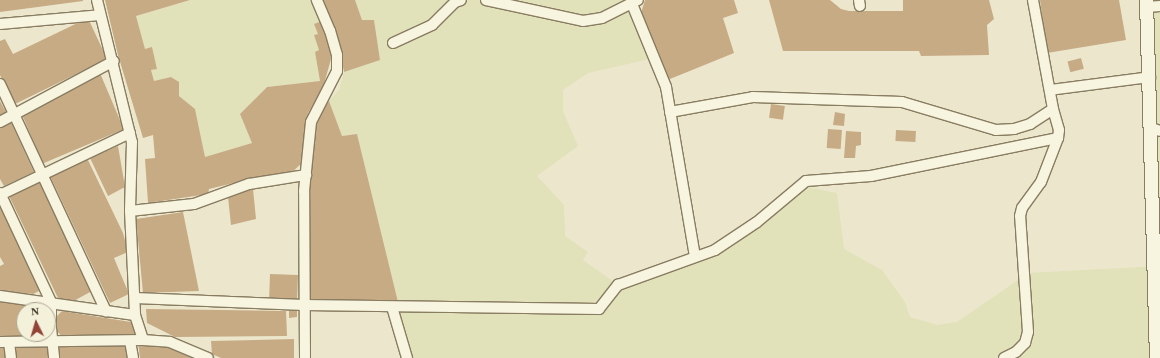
<!DOCTYPE html>
<style>
body{margin:0}
#map{position:relative;width:1160px;height:358px;overflow:hidden;background:#ece7cc;font-family:"Times New Roman",serif}
div>[style]{position:absolute}
.farmland>*{inset:0;background:#e1e1ba}
.building>*{inset:0;background:#c7ab85;transform-origin:0 0}
.roads{filter:drop-shadow(1px 0 #887c61) drop-shadow(-1px 0 #887c61) drop-shadow(0 1px #887c61) drop-shadow(0 -1px #887c61)}
.minor>*{height:10px;margin:-5px;padding:0 5px;transform-origin:5px;border-radius:5px;background:#f7f4df}
.tertiary>*{height:13px;margin:-6.5px;padding:0 6.5px;transform-origin:6.5px;border-radius:6.5px;background:#f7f4df}
span{translate:-50% -50%;white-space:nowrap;text-align:center;line-height:1.15;-webkit-text-stroke:4px #f4f1db;paint-order:stroke}
.north{position:absolute;left:16px;top:302px;width:40px;height:40px;box-sizing:border-box;background:#f4f1db;border:1px solid #aaa591;border-radius:50%;rotate:355deg;font-size:11px;font-weight:700;line-height:16px;text-align:center;color:#3a3223}
.north::after{content:'';display:block;margin:auto;width:14px;height:18px;background:#924436;clip-path:polygon(50% 0,100% 100%,50% 72%,0 100%)}
</style>
<div id="map">
<div class="farmland">
<div style="clip-path:polygon(191px 0,314px 0,322px 21px,314px 24px,318px 34px,314px 35px,319px 50px,315px 53px,320px 81px,267px 87px,240px 114px,252px 143px,205px 157px,195px 109px,179px 96px,179px 82px,171px 77px,154px 81px,151px 70px,157px 69px,152px 48px,145px 49px,136px 16px)"></div>
<div style="clip-path:polygon(355px 0,637px 0,634px 3px,658px 57px,588px 73px,563px 90px,563px 111px,578px 146px,537px 176px,564px 205px,565px 236px,588px 252px,583px 260px,614px 282px,712px 249px,741px 230px,776px 198px,796px 185px,837px 193px,844px 249px,882px 270px,905px 302px,910px 317px,937px 325px,957px 322px,1028px 273px,1160px 266px,1160px 358px,406px 358px,395px 315px,398px 302px,357px 134px,342px 136px,329px 101px,339px 90px,344px 72px,380px 59px,374px 20px,362px 20px)"></div>
<div style="clip-path:polygon(1144px 0,1160px 0,1160px 259px)"></div>
</div>
<div class="building">
<div style="clip-path:polygon(0 0,83px 0,83px 1px,0 12px)"></div>
<div style="clip-path:polygon(105px 0,190px 0,136px 16px,145px 49px,152px 47px,157px 69px,151px 70px,154px 81px,171px 77px,179px 82px,179px 96px,195px 109px,205px 157px,252px 143px,240px 114px,267px 87px,320px 81px,315px 52px,319px 50px,314px 35px,318px 34px,314px 24px,322px 21px,333px 52px,322px 91px,308px 113px,304px 161px,290px 174px,250px 179px,209px 189px,208px 194px,148px 203px,145px 159px,155px 158px,153px 135px,143px 138px,118px 55px)"></div>
<div style="clip-path:polygon(321px 0,355px 0,362px 20px,374px 20px,380px 60px,344px 72px,337px 36px)"></div>
<div style="clip-path:polygon(645px 0,734px 0,738px 13px,723px 18px,734px 53px,670px 79px,665px 74px,641px 13px)"></div>
<div style="clip-path:polygon(769px 0,830px 0,841px 9px,849px 11px,903px 11px,903px 0,989px 0,994px 19px,987px 25px,989px 55px,921px 56px,919px 51px,783px 51px)"></div>
<div style="clip-path:polygon(1040px 0,1119px 0,1126px 40px,1047px 53px)"></div>
<div style="clip-path:polygon(88px 18px,107px 59px,13px 105px,0 75px,0 41px,5px 39px,13px 54px)"></div>
<div style="left:1081px;top:58px;width:11px;height:14px;rotate:75deg"></div>
<div style="left:100px;top:73px;width:61px;height:88px;rotate:67deg"></div>
<div style="clip-path:polygon(0 101px,7px 114px,0 117px)"></div>
<div style="clip-path:polygon(329px 101px,342px 136px,357px 134px,398px 302px,308px 299px,309px 194px,316px 117px)"></div>
<div style="left:771px;top:104px;width:14px;height:14px;rotate:8deg"></div>
<div style="clip-path:polygon(835px 112px,845px 114px,844px 126px,833px 125px)"></div>
<div style="clip-path:polygon(11px 122px,34px 172px,4px 186px,0 179px,0 127px)"></div>
<div style="left:828px;top:129px;width:14px;height:19px;rotate:4deg"></div>
<div style="left:896px;top:130px;width:20px;height:11px;rotate:3deg"></div>
<div style="clip-path:polygon(846px 131px,861px 132px,861px 145px,856px 146px,855px 158px,844px 158px)"></div>
<div style="clip-path:polygon(118px 146px,125px 187px,108px 196px,90px 158px)"></div>
<div style="clip-path:polygon(87px 158px,123px 233px,128px 252px,114px 258px,129px 294px,110px 303px,50px 176px)"></div>
<div style="clip-path:polygon(39px 180px,92px 291px,70px 303px,59px 300px,9px 196px)"></div>
<div style="clip-path:polygon(253px 189px,256px 219px,231px 225px,228px 197px)"></div>
<div style="clip-path:polygon(0 204px,41px 290px,33px 294px,0 291px,0 266px,4px 264px,0 257px)"></div>
<div style="clip-path:polygon(183px 212px,199px 291px,143px 293px,136px 219px)"></div>
<div style="left:270px;top:274px;width:28px;height:24px;rotate:2deg"></div>
<div style="clip-path:polygon(0 302px,45px 308px,24px 310px,24px 334px,46px 334px,46px 339px,0 339px)"></div>
<div style="clip-path:polygon(146px 309px,286px 311px,287px 336px,175px 337px,147px 323px)"></div>
<div style="clip-path:polygon(62px 311px,131px 322px,136px 327px,135px 335px,130px 340px,63px 338px,57px 331px,57px 316px)"></div>
<div style="clip-path:polygon(289px 311px,297px 311px,297px 317px,289px 318px)"></div>
<div style="clip-path:polygon(294px 339px,294px 358px,221px 358px,212px 354px,211px 341px)"></div>
<div style="clip-path:polygon(138px 342px,176px 347px,197px 358px,140px 358px)"></div>
<div style="clip-path:polygon(126px 344px,129px 358px,60px 358px,58px 347px)"></div>
<div style="left:0;top:346px;width:9px;height:12px"></div>
<div style="left:14px;top:346px;width:34px;height:12px"></div>
</div>
<div class="roads">
<div class="minor">
<div style="left:97px;top:0;width:146px;rotate:76.2deg"></div>
<div style="left:132px;top:142px;width:69px;rotate:91.7deg"></div>
<div style="left:130px;top:211px;width:104px;rotate:87.2deg"></div>
<div style="left:135px;top:315px;width:26px;rotate:72deg"></div>
<div style="left:143px;top:340px;width:27px;rotate:4deg"></div>
<div style="left:170px;top:342px;width:41px;rotate:22.8deg"></div>
<div style="left:486px;top:0;width:99px;rotate:12.2deg"></div>
<div style="left:583px;top:21px;width:19px;rotate:-9deg"></div>
<div style="left:602px;top:18px;width:40px;rotate:-26.6deg"></div>
<div style="left:859px;top:0;width:6px;rotate:81deg"></div>
<div style="left:632px;top:4px;width:90px;rotate:67.7deg"></div>
<div style="left:666px;top:87px;width:171px;rotate:80.3deg"></div>
<div style="left:1147px;top:7px;width:13px;rotate:-4deg"></div>
<div style="left:0;top:24px;width:100px;rotate:-5.1deg"></div>
<div style="left:393px;top:43px;width:43px;rotate:-24.8deg"></div>
<div style="left:432px;top:25px;width:33px;rotate:-45deg"></div>
<div style="left:455px;top:2px;width:6px;rotate:-18deg"></div>
<div style="left:0;top:84px;width:251px;rotate:65deg"></div>
<div style="left:1050px;top:90px;width:101px;rotate:-7.4deg"></div>
<div style="left:670px;top:112px;width:84px;rotate:-10.2deg"></div>
<div style="left:753px;top:97px;width:149px;rotate:1.9deg"></div>
<div style="left:902px;top:102px;width:98px;rotate:16.6deg"></div>
<div style="left:996px;top:130px;width:18px;rotate:-3deg"></div>
<div style="left:1014px;top:129px;width:17px;rotate:-17deg"></div>
<div style="left:1030px;top:124px;width:27px;rotate:-33deg"></div>
<div style="left:0;top:122px;width:129px;rotate:-28.2deg"></div>
<div style="left:1151px;top:128px;width:9px;rotate:18deg"></div>
<div style="left:0;top:193px;width:120px;rotate:64.9deg"></div>
<div style="left:51px;top:302px;width:26px;rotate:90deg"></div>
<div style="left:51px;top:328px;width:30px;rotate:84deg"></div>
<div style="left:0;top:195px;width:144px;rotate:-25.5deg"></div>
<div style="left:130px;top:211px;width:64px;rotate:-6.2deg"></div>
<div style="left:194px;top:204px;width:59px;rotate:-20deg"></div>
<div style="left:249px;top:184px;width:58px;rotate:-9deg"></div>
<div style="left:0;top:296px;width:136px;rotate:8deg"></div>
<div style="left:135px;top:298px;width:169px;rotate:2.4deg"></div>
<div style="left:304px;top:305px;width:295px;rotate:0.8deg"></div>
<div style="left:599px;top:309px;width:31px;rotate:-52deg"></div>
<div style="left:618px;top:285px;width:103px;rotate:-19.8deg"></div>
<div style="left:715px;top:250px;width:50px;rotate:-33.7deg"></div>
<div style="left:757px;top:222px;width:64px;rotate:-39.9deg"></div>
<div style="left:806px;top:181px;width:65px;rotate:-4.4deg"></div>
<div style="left:871px;top:176px;width:191px;rotate:-11.5deg"></div>
<div style="left:1058px;top:138px;width:8px;rotate:-83deg"></div>
<div style="left:1059px;top:130px;width:22px;rotate:-106deg"></div>
<div style="left:1053px;top:109px;width:111px;rotate:-100.4deg"></div>
<div style="left:392px;top:307px;width:53px;rotate:73.6deg"></div>
<div style="left:130px;top:341px;width:17px;rotate:80deg"></div>
<div style="left:0;top:342px;width:143px;rotate:-0.8deg"></div>
<div style="left:9px;top:342px;width:16px;rotate:83deg"></div>
<div style="left:305px;top:358px;width:167px;rotate:-90.3deg"></div>
<div style="left:304px;top:191px;width:69px;rotate:-84.2deg"></div>
<div style="left:311px;top:122px;width:57px;rotate:-63deg"></div>
<div style="left:337px;top:71px;width:16px;rotate:-90deg"></div>
<div style="left:337px;top:55px;width:25px;rotate:-106deg"></div>
<div style="left:330px;top:31px;width:34px;rotate:-113deg"></div>
<div style="left:1004px;top:358px;width:13px;rotate:-27deg"></div>
<div style="left:1016px;top:352px;width:13px;rotate:-45deg"></div>
<div style="left:1025px;top:343px;width:11px;rotate:-75deg"></div>
<div style="left:1028px;top:332px;width:116px;rotate:-93.9deg"></div>
<div style="left:1020px;top:216px;width:8px;rotate:-76deg"></div>
<div style="left:1022px;top:208px;width:32px;rotate:-54deg"></div>
<div style="left:1041px;top:182px;width:47px;rotate:-68.9deg"></div>
</div>
<div class="tertiary">
<div style="left:1146px;top:0;width:358px;rotate:88.4deg"></div>
</div>
</div>
<div class="north">N</div>
</div>
